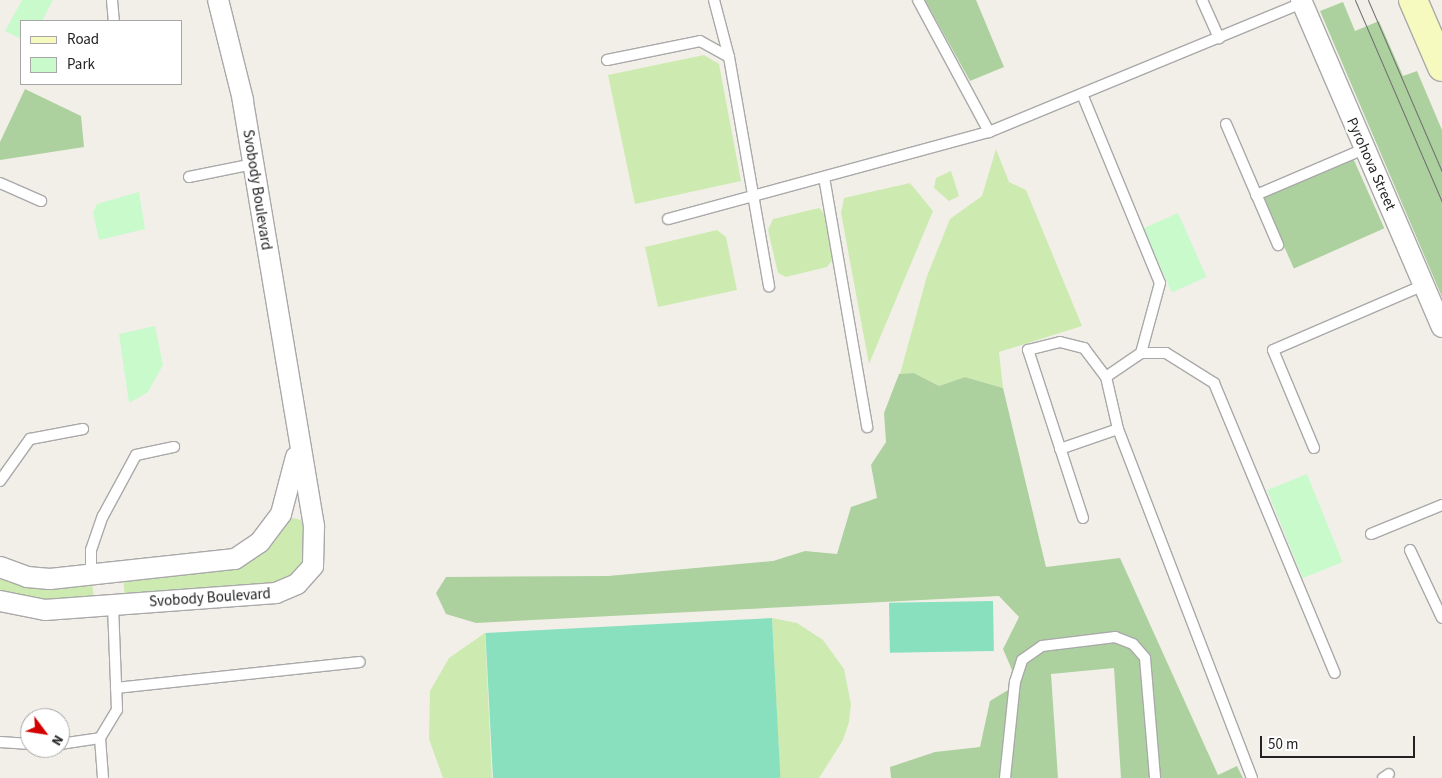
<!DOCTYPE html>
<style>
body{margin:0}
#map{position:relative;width:1442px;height:778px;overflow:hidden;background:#f2efe9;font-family:"Source Sans 3",sans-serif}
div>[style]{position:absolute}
.grass>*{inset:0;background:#cdebb0}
.forest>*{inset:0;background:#add19e;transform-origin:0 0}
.park>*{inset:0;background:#c8facc;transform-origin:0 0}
.pitch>*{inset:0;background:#88e0be;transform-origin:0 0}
.roads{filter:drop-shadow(1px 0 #a9a9a9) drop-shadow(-1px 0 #a9a9a9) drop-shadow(0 1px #a9a9a9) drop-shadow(0 -1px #a9a9a9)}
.lane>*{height:10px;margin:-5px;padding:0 5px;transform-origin:5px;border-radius:5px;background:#fff}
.street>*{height:20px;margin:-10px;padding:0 10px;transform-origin:10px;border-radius:10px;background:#fff}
.secondary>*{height:28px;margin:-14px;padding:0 14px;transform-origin:14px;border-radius:14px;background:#f7fabf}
.tram>*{height:1px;margin:-0.5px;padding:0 0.5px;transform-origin:0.5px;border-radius:0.5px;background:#707070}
span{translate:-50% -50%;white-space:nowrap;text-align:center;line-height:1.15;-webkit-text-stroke:4.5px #fff;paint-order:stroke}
.street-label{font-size:15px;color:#222}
.legend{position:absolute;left:20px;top:20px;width:162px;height:65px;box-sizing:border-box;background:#fff;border:1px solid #a7a7a7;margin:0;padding:6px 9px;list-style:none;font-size:15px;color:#222}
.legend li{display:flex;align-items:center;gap:10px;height:25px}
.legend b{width:25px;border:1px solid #a7a7a7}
.north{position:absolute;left:20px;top:708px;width:50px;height:50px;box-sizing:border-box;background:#fff;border:1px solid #a7a7a7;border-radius:50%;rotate:121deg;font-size:14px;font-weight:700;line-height:20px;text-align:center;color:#222}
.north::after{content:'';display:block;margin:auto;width:18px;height:22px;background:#d40000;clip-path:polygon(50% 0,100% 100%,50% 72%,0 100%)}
.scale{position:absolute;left:1260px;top:736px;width:155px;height:22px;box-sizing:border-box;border:2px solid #222;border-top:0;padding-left:6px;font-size:15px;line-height:18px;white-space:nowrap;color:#222;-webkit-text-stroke:4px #fff;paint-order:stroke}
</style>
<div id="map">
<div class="grass">
<div style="clip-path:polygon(704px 55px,719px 64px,741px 181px,635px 204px,608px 75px)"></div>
<div style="clip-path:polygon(996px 149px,1009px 182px,1026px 190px,1082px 326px,999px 352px,1003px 388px,965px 377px,939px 386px,914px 373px,900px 374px,927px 276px,950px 219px,982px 196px)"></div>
<div style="clip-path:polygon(951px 171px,959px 196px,949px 201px,934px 188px,936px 178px)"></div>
<div style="clip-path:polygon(910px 183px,933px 211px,869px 364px,841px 213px,844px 198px)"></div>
<div style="clip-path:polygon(819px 208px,826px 215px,834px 258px,827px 267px,786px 277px,778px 273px,768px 230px,773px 219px)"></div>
<div style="clip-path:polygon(717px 230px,726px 237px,737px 290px,658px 307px,645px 247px)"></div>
<div style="clip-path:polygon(293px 518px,309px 522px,302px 580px,125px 604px,123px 574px,211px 565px)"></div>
<div style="clip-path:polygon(0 567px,91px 576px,95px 606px,0 601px)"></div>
<div style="clip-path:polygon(772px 618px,797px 623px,823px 640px,844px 669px,851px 704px,849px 722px,843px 740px,819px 778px,780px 778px)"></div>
<div style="clip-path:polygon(485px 633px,492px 778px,443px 778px,429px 739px,430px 691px,449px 658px)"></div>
</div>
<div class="forest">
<div style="clip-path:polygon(925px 0,976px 0,1004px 67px,970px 81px)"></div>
<div style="clip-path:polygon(1343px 2px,1355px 31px,1379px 21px,1403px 76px,1417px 71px,1442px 130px,1442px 297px,1320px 11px)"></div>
<div style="clip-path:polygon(25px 89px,81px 116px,84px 147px,0 160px,0 142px)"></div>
<div style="left:1353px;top:158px;width:77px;height:99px;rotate:66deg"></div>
<div style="clip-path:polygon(914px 373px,939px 386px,965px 377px,1003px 388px,1046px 567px,1120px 558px,1218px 775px,1237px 766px,1243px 778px,1121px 778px,1114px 668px,1051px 674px,1058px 778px,891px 778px,890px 767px,935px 752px,980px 747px,990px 701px,1008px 690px,1012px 670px,1003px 649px,1019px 617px,999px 596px,476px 623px,446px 614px,436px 593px,446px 577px,608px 576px,773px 561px,805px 551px,837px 554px,851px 507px,877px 498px,871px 465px,886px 442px,884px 413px,899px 374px)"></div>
</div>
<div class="park">
<div style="clip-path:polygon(22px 0,53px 0,42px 21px,21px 21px,21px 39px,5px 31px)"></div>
<div style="clip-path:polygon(139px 192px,145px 229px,99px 240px,93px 212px,97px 204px)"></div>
<div style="left:1178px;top:213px;width:70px;height:38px;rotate:66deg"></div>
<div style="clip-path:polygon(155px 326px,163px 365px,148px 392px,129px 403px,119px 334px)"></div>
<div style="left:1307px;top:474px;width:95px;height:43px;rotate:68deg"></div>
</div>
<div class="pitch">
<div style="left:993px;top:601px;width:50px;height:104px;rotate:89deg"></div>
<div style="left:772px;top:618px;width:160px;height:287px;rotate:87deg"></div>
</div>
<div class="roads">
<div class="lane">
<div style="left:112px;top:0;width:21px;rotate:85deg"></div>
<div style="left:714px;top:0;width:59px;rotate:75.3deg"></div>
<div style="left:918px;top:0;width:150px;rotate:61.7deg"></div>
<div style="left:1202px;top:0;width:42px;rotate:65.9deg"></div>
<div style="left:607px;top:60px;width:95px;rotate:-11.5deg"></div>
<div style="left:700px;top:41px;width:33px;rotate:29deg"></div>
<div style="left:729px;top:57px;width:233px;rotate:80.1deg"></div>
<div style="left:1082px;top:94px;width:204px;rotate:67.6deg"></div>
<div style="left:1160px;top:283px;width:73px;rotate:105.2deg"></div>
<div style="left:1141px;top:353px;width:42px;rotate:145.6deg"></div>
<div style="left:1106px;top:377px;width:53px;rotate:77deg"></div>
<div style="left:1118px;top:429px;width:374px;rotate:69deg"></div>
<div style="left:1226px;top:124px;width:132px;rotate:66.7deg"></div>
<div style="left:189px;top:177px;width:65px;rotate:-11.5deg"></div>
<div style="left:824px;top:177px;width:254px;rotate:80.2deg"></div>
<div style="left:0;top:183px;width:45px;rotate:23.7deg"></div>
<div style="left:1256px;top:195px;width:117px;rotate:-23.1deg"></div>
<div style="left:668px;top:219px;width:333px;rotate:-15.2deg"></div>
<div style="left:989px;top:132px;width:339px;rotate:-22.4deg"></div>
<div style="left:1141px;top:353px;width:25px"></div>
<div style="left:1166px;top:353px;width:57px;rotate:32deg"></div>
<div style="left:1214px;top:383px;width:314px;rotate:67.4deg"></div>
<div style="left:1314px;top:448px;width:106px;rotate:-112.7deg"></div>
<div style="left:1273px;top:350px;width:164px;rotate:-23.3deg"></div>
<div style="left:1060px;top:449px;width:61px;rotate:-19deg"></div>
<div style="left:0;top:481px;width:52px;rotate:-54.5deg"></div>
<div style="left:30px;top:439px;width:54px;rotate:-10.7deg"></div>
<div style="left:1083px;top:518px;width:177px;rotate:-108.1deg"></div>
<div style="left:1028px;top:350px;width:33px;rotate:-14deg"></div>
<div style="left:1060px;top:342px;width:25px;rotate:14deg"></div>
<div style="left:1084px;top:348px;width:36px;rotate:53deg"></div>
<div style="left:1371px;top:534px;width:77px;rotate:-22.2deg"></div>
<div style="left:1410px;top:550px;width:75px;rotate:64.8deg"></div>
<div style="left:91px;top:576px;width:26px;rotate:-90deg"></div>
<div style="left:91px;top:550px;width:36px;rotate:-71deg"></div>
<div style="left:103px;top:516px;width:69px;rotate:-61.6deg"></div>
<div style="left:136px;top:455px;width:39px;rotate:-12deg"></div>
<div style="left:116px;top:688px;width:245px;rotate:-6.1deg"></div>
<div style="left:100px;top:738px;width:40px;rotate:85.7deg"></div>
<div style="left:0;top:742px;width:30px;rotate:4deg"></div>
<div style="left:60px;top:744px;width:40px;rotate:-8.5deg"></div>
<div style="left:100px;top:738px;width:33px;rotate:-59deg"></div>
<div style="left:117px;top:710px;width:106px;rotate:-92.2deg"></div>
<div style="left:1005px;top:778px;width:97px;rotate:-84.1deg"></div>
<div style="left:1015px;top:682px;width:23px;rotate:-72deg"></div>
<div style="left:1022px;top:660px;width:24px;rotate:-35deg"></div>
<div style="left:1042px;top:646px;width:74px;rotate:-7deg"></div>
<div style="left:1115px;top:637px;width:19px;rotate:21deg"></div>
<div style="left:1133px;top:644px;width:18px;rotate:49deg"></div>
<div style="left:1145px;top:658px;width:120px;rotate:85.2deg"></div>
<div style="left:1383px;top:778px;width:7px;rotate:-34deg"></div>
</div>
<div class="street">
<div style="left:1301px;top:0;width:356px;rotate:66.7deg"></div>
<div style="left:0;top:567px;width:29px;rotate:20deg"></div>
<div style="left:27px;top:577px;width:23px;rotate:5deg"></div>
<div style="left:50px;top:579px;width:186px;rotate:-6.2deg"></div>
<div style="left:235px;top:559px;width:30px;rotate:-34deg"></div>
<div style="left:260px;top:542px;width:35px;rotate:-53deg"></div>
<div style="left:281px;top:514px;width:59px;rotate:-75.3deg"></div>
<div style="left:0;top:601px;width:46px;rotate:11.3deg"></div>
<div style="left:45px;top:610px;width:232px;rotate:-4.2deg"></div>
<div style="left:276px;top:593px;width:23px;rotate:-23deg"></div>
<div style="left:297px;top:584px;width:24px;rotate:-48deg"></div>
<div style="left:313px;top:566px;width:40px;rotate:-88.6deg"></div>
<div style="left:314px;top:526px;width:432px;rotate:-99.5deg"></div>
<div style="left:243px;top:100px;width:103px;rotate:-104deg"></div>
</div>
<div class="secondary">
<div style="left:1413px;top:0;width:73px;rotate:66.6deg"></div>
</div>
</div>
<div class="tram">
<div style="left:1355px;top:0;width:220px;rotate:66.7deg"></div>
<div style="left:1368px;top:0;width:187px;rotate:66.7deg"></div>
</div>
<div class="street-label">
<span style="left:1371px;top:164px;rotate:66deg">Pyrohova Street</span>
<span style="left:257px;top:190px;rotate:81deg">Svobody Boulevard</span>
<span style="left:210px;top:598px;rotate:-4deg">Svobody Boulevard</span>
</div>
<ul class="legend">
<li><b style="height:6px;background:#f7fabf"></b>Road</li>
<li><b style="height:14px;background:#c8facc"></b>Park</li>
</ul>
<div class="north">N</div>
<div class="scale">50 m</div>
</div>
